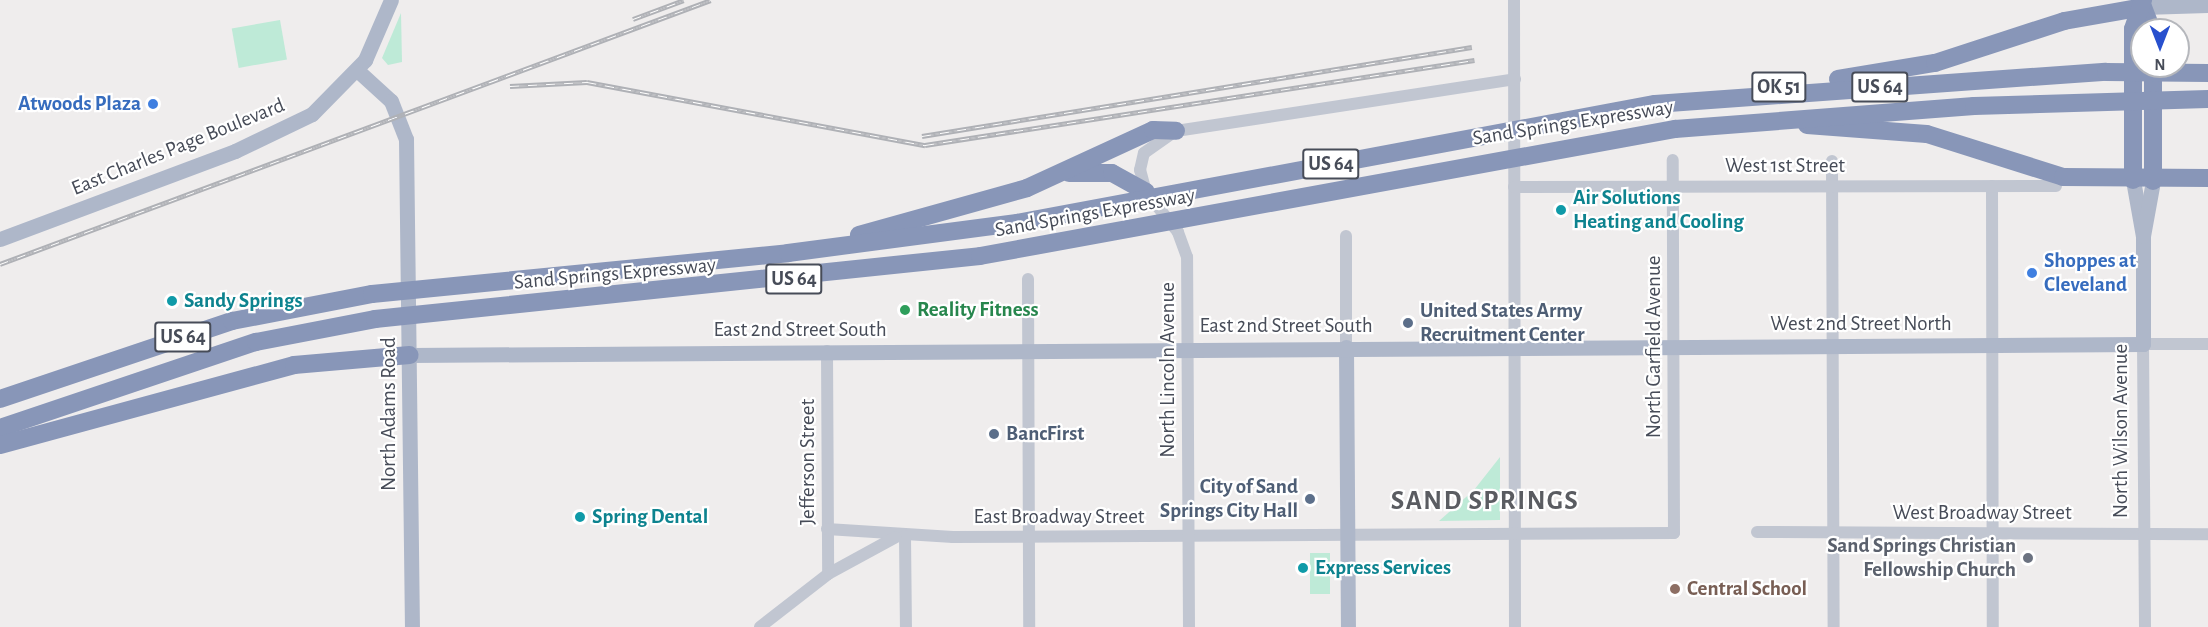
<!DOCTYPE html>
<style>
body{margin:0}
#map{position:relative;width:2208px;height:627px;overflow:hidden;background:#efeded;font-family:"Alegreya Sans",sans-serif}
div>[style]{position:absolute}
.green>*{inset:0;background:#beead7;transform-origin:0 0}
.minor>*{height:12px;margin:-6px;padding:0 6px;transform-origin:6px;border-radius:6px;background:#c1c6d1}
.major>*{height:15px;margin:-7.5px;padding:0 7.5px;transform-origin:7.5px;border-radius:7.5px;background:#aeb7c9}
.highway>*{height:18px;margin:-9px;padding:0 9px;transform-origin:9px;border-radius:9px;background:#8896b8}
.rail>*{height:5px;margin-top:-2.5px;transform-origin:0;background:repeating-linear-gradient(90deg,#fff 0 9px,#afb1b6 0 18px);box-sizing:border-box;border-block:2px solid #afb1b6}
.dots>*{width:16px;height:16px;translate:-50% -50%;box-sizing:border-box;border:3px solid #fff;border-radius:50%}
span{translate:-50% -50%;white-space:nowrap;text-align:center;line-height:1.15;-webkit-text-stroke:4.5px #fff;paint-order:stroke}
.shield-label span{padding:2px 4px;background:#fff;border:2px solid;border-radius:4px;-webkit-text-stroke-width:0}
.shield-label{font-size:20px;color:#474c58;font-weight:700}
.shop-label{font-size:21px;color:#366cbe;font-weight:700}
.right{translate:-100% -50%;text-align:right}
.left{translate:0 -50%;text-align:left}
.street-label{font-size:21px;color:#474c58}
.culture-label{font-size:21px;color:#0d838f;font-weight:700}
.leisure-label{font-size:21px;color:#27864d;font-weight:700}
.service-label{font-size:21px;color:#4e5e75;font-weight:700}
.worship-label{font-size:21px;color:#5b616d;font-weight:700}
.education-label{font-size:21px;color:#785e54;font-weight:700}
.district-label{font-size:27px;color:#5a5c61;font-weight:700;letter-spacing:1.5px}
.north{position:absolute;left:2130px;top:18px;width:60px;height:60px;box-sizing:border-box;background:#fff;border:2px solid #b5b7bc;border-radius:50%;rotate:180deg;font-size:16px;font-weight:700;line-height:24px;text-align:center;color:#474c58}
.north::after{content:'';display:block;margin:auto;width:21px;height:27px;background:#2850ce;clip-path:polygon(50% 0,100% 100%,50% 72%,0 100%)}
</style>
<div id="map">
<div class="green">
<div style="clip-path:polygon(401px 13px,402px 62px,388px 65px,382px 58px)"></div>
<div style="left:280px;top:20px;width:40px;height:49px;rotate:80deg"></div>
<div style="clip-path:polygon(1500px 457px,1500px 520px,1439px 521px,1474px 490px)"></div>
<div style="left:1310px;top:553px;width:20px;height:41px"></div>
</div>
<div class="minor">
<div style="left:1514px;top:0;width:627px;rotate:89.91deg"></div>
<div style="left:1832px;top:161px;width:466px;rotate:89.8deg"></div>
<div style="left:1992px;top:186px;width:441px;rotate:89.9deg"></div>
<div style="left:1514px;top:187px;width:542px;rotate:-0.11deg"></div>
<div style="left:1346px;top:236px;width:111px;rotate:90deg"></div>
<div style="left:1028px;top:279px;width:348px;rotate:89.8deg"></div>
<div style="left:827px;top:351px;width:223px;rotate:89.7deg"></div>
<div style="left:827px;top:529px;width:126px;rotate:3.6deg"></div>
<div style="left:953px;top:537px;width:721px;rotate:-0.32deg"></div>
<div style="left:1674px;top:533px;width:373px;rotate:-90.2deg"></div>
<div style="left:1757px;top:532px;width:451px;rotate:0.3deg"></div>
<div style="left:905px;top:536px;width:91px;rotate:89.4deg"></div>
<div style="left:760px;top:627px;width:86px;rotate:-37.9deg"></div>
<div style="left:828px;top:574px;width:77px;rotate:-28.6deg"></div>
<div style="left:1189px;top:627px;width:370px;rotate:-90.3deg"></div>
<div style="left:1187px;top:257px;width:27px;rotate:-110deg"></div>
<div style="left:1178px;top:232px;width:51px;rotate:-128.7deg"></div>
<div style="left:1146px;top:192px;width:23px;rotate:-105deg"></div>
<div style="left:1140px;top:170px;width:17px;rotate:-77deg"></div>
<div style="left:1144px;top:153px;width:39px;rotate:-35deg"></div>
<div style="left:1176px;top:131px;width:343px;rotate:-8.7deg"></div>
<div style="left:2145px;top:627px;width:283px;rotate:-90.4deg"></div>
<div style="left:2143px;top:344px;width:65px"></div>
</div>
<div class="major">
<div style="left:2143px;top:7px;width:65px;rotate:-1.8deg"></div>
<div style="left:357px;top:70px;width:46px;rotate:42.4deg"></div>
<div style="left:391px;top:101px;width:41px;rotate:68.5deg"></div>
<div style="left:406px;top:139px;width:488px;rotate:89.3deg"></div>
<div style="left:2133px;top:180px;width:57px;rotate:79.9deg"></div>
<div style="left:0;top:239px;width:251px;rotate:-20.5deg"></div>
<div style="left:235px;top:151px;width:85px;rotate:-25.7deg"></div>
<div style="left:312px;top:114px;width:76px;rotate:-45.5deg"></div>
<div style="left:365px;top:60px;width:65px;rotate:-66.6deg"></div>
<div style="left:1346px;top:347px;width:280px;rotate:89.6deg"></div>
<div style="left:410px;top:355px;width:1733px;rotate:-0.36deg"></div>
<div style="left:2143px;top:344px;width:108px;rotate:-90deg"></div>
<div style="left:2143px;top:236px;width:56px;rotate:-79.7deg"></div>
</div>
<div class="highway">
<div style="left:2143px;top:7px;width:25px;rotate:69deg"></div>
<div style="left:1838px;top:79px;width:98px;rotate:-9.4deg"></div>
<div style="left:1935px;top:63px;width:136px;rotate:-18deg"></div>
<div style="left:2064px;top:21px;width:80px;rotate:-10deg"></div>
<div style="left:1807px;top:125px;width:120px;rotate:4.3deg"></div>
<div style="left:1927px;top:134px;width:143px;rotate:17.5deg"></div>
<div style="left:2063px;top:177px;width:145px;rotate:0.4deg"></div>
<div style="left:1069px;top:173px;width:43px"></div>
<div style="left:1112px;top:173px;width:39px;rotate:29deg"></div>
<div style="left:2133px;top:180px;width:151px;rotate:-90deg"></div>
<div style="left:2133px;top:29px;width:31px;rotate:-71deg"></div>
<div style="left:2153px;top:181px;width:115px;rotate:-90deg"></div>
<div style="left:859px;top:235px;width:174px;rotate:-15.6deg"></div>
<div style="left:1027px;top:188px;width:139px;rotate:-24.7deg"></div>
<div style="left:1153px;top:130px;width:23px;rotate:2deg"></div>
<div style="left:0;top:399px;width:245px;rotate:-18.6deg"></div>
<div style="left:232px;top:321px;width:143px;rotate:-10.9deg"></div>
<div style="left:372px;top:294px;width:418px;rotate:-5.6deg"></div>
<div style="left:788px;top:253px;width:231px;rotate:-7.5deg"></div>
<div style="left:1017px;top:223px;width:649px;rotate:-10.57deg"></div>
<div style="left:1655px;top:104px;width:452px;rotate:-4.1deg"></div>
<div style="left:2106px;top:72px;width:102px;rotate:0.6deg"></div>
<div style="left:0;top:428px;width:270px;rotate:-18.6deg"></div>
<div style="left:256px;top:342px;width:121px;rotate:-10.9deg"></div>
<div style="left:375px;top:319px;width:608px;rotate:-5.94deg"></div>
<div style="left:980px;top:256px;width:707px;rotate:-10.36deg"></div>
<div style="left:1675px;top:129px;width:300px;rotate:-4.4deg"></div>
<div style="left:1974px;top:106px;width:234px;rotate:-1.7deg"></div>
<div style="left:0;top:445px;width:305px;rotate:-15.2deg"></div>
<div style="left:294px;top:365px;width:116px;rotate:-4.9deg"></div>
</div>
<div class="rail">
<div style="left:633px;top:19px;width:54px;rotate:-20.4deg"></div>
<div style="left:510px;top:86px;width:77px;rotate:-3deg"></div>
<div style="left:587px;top:82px;width:344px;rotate:10.6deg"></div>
<div style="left:925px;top:145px;width:556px;rotate:-8.8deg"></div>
<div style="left:922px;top:136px;width:557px;rotate:-9.19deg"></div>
<div style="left:0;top:264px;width:758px;rotate:-20.37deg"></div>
</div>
<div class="dots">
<div style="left:153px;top:104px;background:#3f7fe0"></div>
<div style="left:1561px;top:210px;background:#0f9aa8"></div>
<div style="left:2032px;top:273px;background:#3f7fe0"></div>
<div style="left:172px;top:301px;background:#0f9aa8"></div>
<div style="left:905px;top:310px;background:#2e9e5b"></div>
<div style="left:1408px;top:323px;background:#5c6f8a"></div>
<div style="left:994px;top:434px;background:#5c6f8a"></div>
<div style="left:1310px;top:499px;background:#5c6f8a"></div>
<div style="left:580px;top:517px;background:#0f9aa8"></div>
<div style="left:2028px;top:558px;background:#6b7280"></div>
<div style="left:1303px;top:568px;background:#0f9aa8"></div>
<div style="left:1675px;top:589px;background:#8d6e63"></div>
</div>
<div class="shield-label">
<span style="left:1779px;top:87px">OK 51</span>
<span style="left:1880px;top:87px">US 64</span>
<span style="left:1331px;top:164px">US 64</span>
<span style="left:794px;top:279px">US 64</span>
<span style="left:183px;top:337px">US 64</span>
</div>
<div class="shop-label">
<span class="right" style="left:141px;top:104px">Atwoods Plaza</span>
<span class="left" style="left:2044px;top:273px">Shoppes at<br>Cleveland</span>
</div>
<div class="street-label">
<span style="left:1573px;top:123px;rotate:-9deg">Sand Springs Expressway</span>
<span style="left:178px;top:147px;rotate:-22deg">East Charles Page Boulevard</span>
<span style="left:1785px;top:166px">West 1st Street</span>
<span style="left:1095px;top:213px;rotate:-10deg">Sand Springs Expressway</span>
<span style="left:615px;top:274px;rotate:-5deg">Sand Springs Expressway</span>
<span style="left:1861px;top:324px">West 2nd Street North</span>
<span style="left:1286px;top:326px">East 2nd Street South</span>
<span style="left:800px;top:330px">East 2nd Street South</span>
<span style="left:1654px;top:347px;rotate:-90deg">North Garfield Avenue</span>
<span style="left:1168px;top:370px;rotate:-90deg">North Lincoln Avenue</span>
<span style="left:389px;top:414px;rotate:-90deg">North Adams Road</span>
<span style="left:2121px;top:431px;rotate:-90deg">North Wilson Avenue</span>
<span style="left:808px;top:462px;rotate:-90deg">Jefferson Street</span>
<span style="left:1982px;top:513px">West Broadway Street</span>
<span style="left:1059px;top:517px">East Broadway Street</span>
</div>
<div class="culture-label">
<span class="left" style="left:1573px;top:210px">Air Solutions<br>Heating and Cooling</span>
<span class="left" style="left:184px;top:301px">Sandy Springs</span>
<span class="left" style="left:592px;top:517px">Spring Dental</span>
<span class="left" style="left:1315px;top:568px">Express Services</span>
</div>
<div class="leisure-label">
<span class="left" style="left:917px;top:310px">Reality Fitness</span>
</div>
<div class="service-label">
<span class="left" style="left:1420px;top:323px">United States Army<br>Recruitment Center</span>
<span class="left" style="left:1006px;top:434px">BancFirst</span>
<span class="right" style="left:1298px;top:499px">City of Sand<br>Springs City Hall</span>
</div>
<div class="worship-label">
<span class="right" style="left:2016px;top:558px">Sand Springs Christian<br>Fellowship Church</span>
</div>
<div class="education-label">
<span class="left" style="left:1687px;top:589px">Central School</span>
</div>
<div class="district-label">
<span style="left:1485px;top:501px">SAND SPRINGS</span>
</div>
<div class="north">N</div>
</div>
